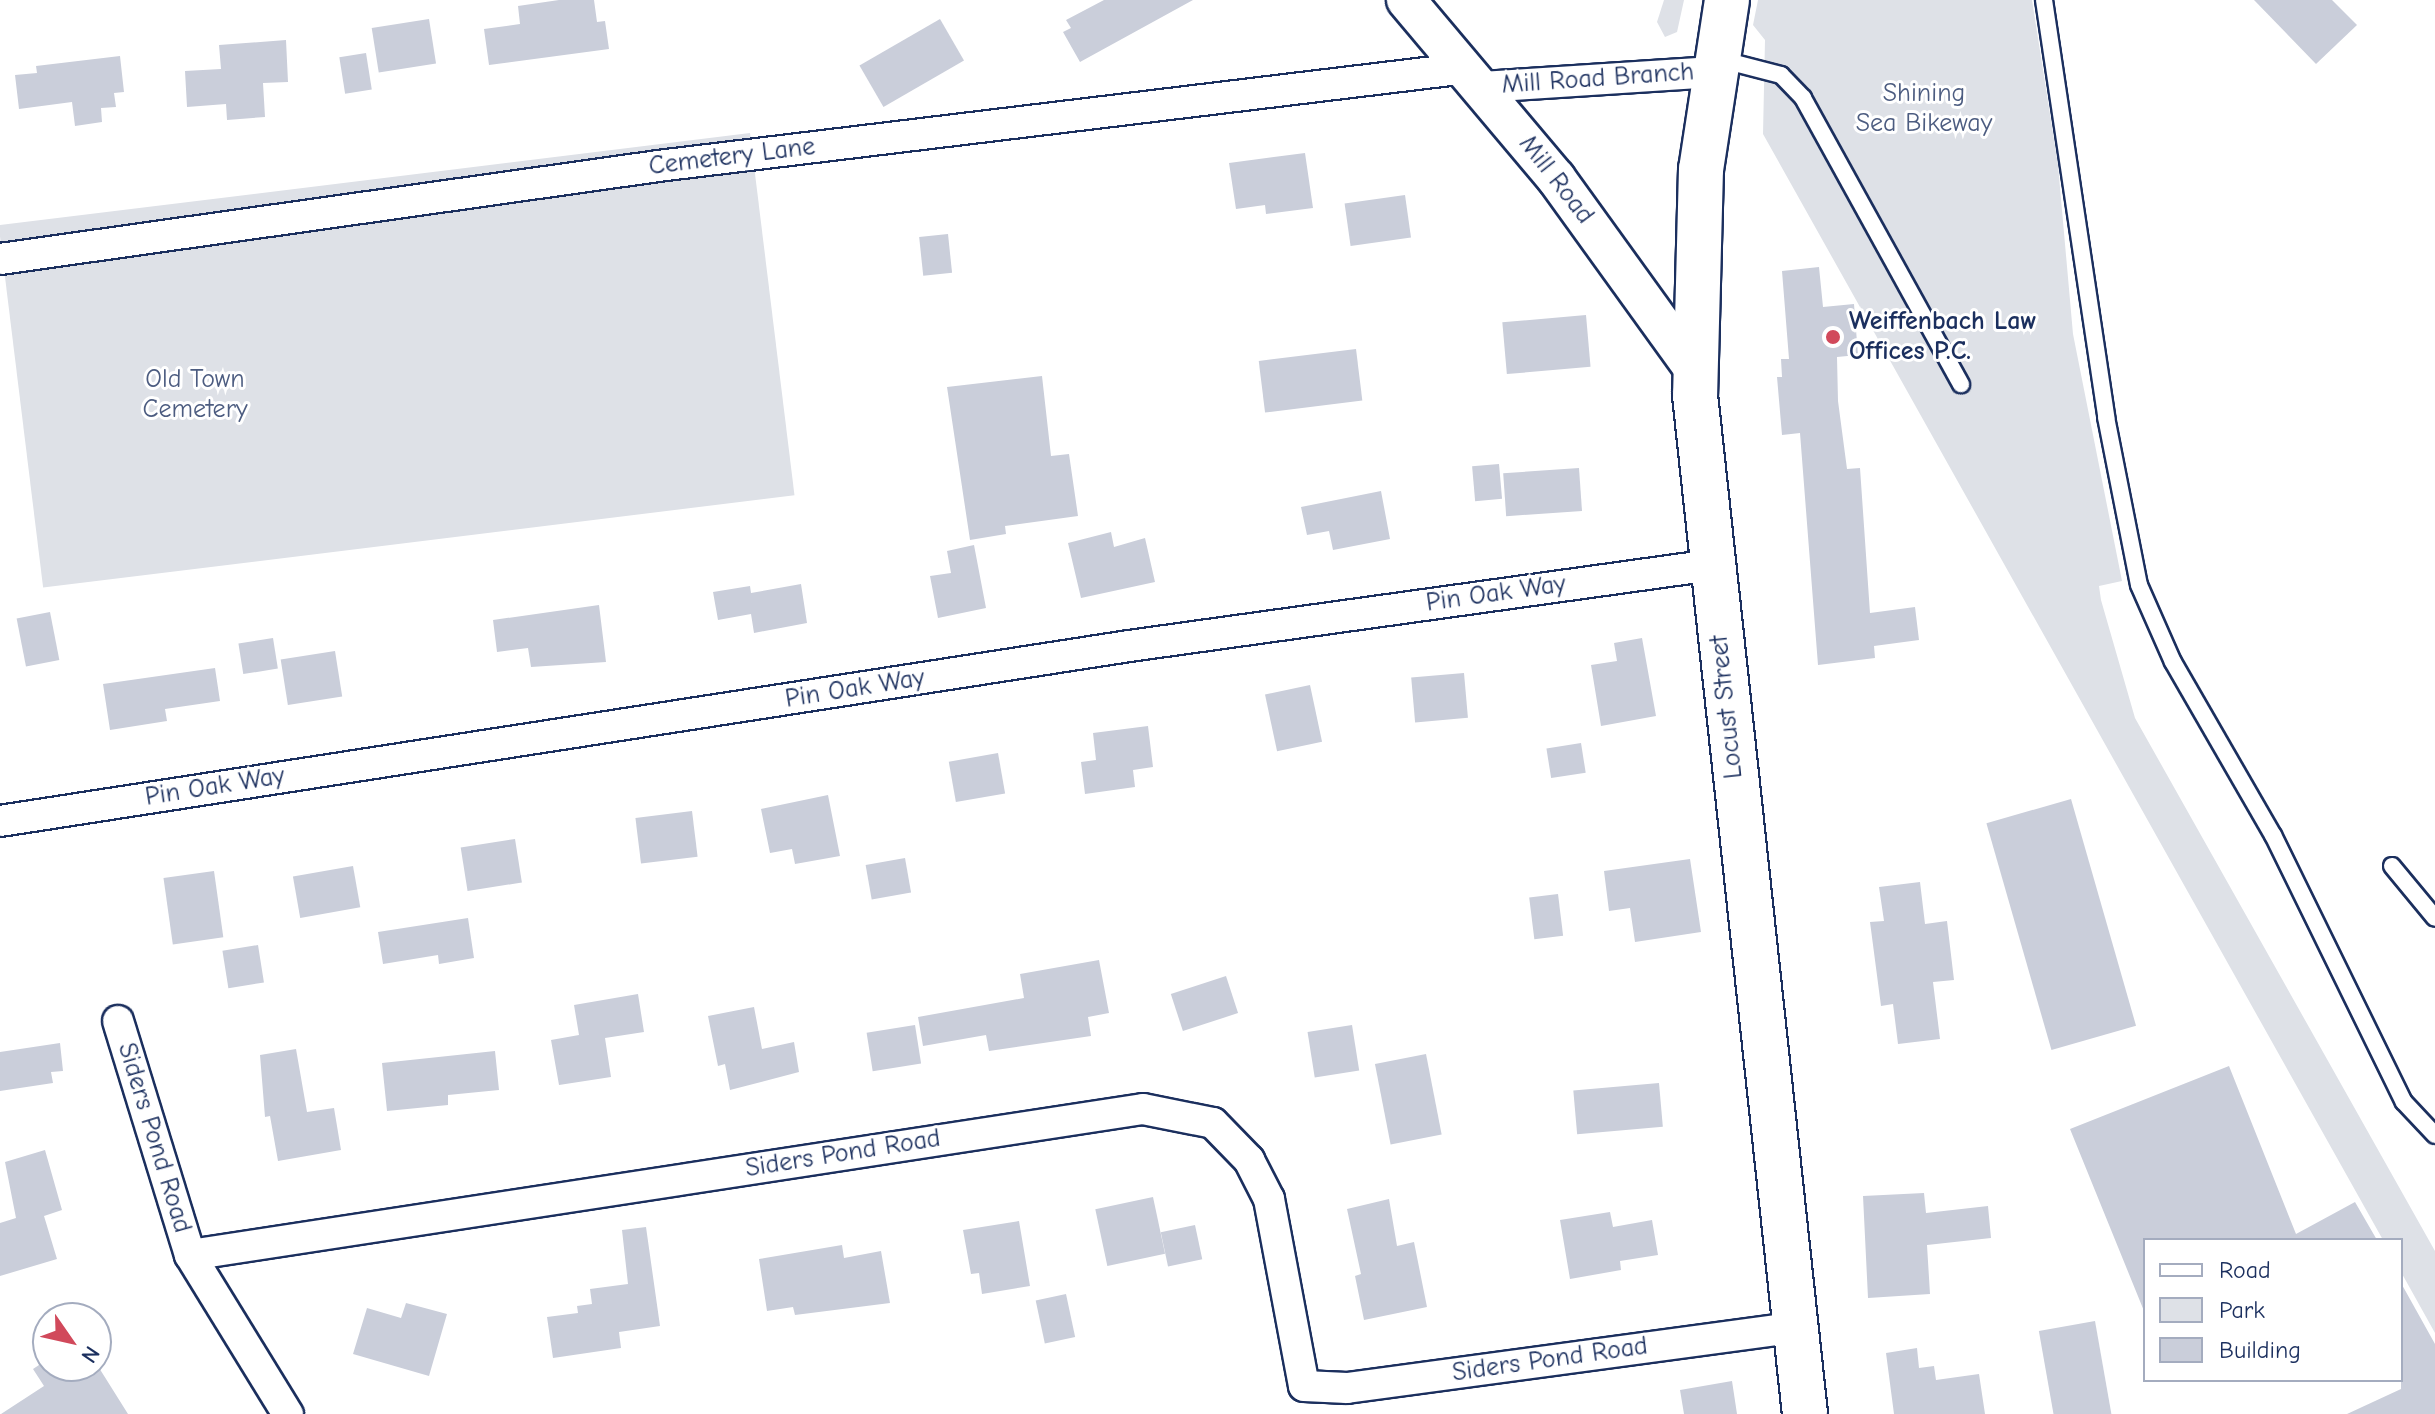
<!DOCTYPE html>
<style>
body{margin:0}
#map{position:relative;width:2435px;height:1414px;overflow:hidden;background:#fff;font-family:"Comic Neue",sans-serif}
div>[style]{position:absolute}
.green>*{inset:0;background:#dee1e7;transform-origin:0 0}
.building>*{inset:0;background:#caceda;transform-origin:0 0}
.roads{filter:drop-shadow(2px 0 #1b2f5e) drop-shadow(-2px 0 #1b2f5e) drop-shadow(0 2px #1b2f5e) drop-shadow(0 -2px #1b2f5e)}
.service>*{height:16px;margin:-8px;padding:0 8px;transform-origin:8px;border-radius:8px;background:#fff}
.minor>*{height:30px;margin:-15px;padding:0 15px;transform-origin:15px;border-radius:15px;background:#fff}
.tertiary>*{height:38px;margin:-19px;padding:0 19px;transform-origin:19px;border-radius:19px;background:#fff}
.trunk>*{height:44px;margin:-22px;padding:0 22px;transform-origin:22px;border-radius:22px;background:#fff}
.dots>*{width:22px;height:22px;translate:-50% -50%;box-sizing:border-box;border:4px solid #fff;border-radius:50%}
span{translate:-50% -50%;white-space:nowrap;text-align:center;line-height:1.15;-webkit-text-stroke:6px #fff;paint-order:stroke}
.street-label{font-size:26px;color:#1b2f5e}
.park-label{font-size:26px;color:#4c5c80}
.poi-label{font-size:26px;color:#1b2f5e;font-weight:700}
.left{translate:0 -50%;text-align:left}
.legend{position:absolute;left:2143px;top:1238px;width:260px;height:144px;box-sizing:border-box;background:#fff;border:2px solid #a4acbf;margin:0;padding:10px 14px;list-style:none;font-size:24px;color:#1b2f5e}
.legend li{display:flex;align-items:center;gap:16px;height:40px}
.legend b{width:40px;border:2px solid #a4acbf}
.north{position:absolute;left:32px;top:1302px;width:80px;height:80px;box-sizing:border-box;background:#fff;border:2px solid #a4acbf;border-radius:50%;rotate:124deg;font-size:22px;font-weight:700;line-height:32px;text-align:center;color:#1b2f5e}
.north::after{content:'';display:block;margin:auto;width:28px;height:36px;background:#d1495b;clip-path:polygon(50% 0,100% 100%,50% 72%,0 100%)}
</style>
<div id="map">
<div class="green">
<div style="clip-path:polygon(1664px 0,1684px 0,1677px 32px,1665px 37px,1657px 22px)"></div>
<div style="clip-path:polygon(1758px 0,2032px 0,2058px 165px,2073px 334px,2122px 581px,2099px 586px,2101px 600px,2135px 718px,2435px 1251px,2435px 1333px,2401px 1272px,2401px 1240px,2383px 1240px,1763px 134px,1765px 40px,1753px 25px)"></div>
<div style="left:750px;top:133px;width:365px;height:757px;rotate:83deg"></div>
</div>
<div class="building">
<div style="clip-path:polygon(559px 0,594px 0,597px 22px,605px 21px,609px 49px,489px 65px,484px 29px,520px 24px,518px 6px)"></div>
<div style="clip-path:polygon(1104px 0,1193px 0,1080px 62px,1063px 32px,1071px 28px,1066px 20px)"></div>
<div style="clip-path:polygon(2254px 0,2332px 0,2357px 25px,2316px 64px)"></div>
<div style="left:429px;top:19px;width:45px;height:58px;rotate:81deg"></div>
<div style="left:940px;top:19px;width:48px;height:93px;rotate:60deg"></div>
<div style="clip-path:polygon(286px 40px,288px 82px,263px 83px,265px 117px,227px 120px,226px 104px,187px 107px,185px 71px,221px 69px,219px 45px)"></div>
<div style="left:366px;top:53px;width:37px;height:27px;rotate:81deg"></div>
<div style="clip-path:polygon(120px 56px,124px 92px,114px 93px,116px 107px,101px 108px,102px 122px,75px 126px,72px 102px,19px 109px,15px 75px,37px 73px,36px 66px)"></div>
<div style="clip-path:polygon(1305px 153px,1313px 208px,1266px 214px,1265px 205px,1236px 209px,1229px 163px)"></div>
<div style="left:1405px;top:195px;width:43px;height:61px;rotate:82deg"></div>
<div style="left:948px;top:234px;width:39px;height:29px;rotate:84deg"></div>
<div style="clip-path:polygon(1819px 267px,1823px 307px,1854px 304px,1858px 355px,1837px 357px,1838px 401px,1847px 469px,1860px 468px,1870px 613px,1915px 607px,1919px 640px,1874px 646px,1875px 658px,1818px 665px,1800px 433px,1782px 435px,1777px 377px,1782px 377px,1781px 359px,1789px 359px,1782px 271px)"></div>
<div style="left:1586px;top:315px;width:52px;height:84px;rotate:85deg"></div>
<div style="left:1356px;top:349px;width:52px;height:98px;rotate:83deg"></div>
<div style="clip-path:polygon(1042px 376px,1051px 456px,1069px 454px,1078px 516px,1005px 526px,1006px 534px,970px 540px,947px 387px)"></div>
<div style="left:1499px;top:464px;width:35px;height:27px;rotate:85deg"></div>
<div style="left:1579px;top:468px;width:43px;height:76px;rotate:86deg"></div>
<div style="clip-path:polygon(1381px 491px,1390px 539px,1333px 550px,1329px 531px,1307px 535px,1301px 507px)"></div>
<div style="clip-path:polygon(1111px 532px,1114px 547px,1145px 538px,1155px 582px,1081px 598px,1068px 543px)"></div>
<div style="clip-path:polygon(974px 545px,986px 608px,938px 618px,930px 576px,951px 573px,947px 551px)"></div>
<div style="clip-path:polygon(801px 584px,807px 623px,754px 633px,751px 614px,718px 620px,713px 592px,750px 586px,751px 593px)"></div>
<div style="clip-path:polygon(599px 605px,606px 662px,531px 667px,528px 648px,497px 652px,493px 620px)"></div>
<div style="left:50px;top:612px;width:49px;height:34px;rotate:79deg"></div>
<div style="left:273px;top:638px;width:31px;height:35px;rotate:81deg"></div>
<div style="clip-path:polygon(1642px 638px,1656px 716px,1601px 726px,1591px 665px,1617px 661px,1614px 643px)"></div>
<div style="left:335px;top:651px;width:46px;height:55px;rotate:81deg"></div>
<div style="clip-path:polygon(215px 668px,220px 701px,165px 709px,167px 721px,110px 730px,103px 684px)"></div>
<div style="left:1464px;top:673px;width:45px;height:53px;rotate:85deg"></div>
<div style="left:1310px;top:685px;width:58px;height:46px;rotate:78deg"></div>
<div style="clip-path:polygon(1148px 726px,1153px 767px,1133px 770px,1135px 787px,1085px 794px,1081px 762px,1096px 760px,1093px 733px)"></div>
<div style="left:1581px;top:743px;width:30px;height:35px;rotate:81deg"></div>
<div style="left:998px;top:753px;width:41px;height:50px;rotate:80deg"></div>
<div style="clip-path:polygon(828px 795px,840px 856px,795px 864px,792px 849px,770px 853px,761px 809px)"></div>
<div style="left:2071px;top:799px;width:236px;height:88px;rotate:74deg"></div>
<div style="left:692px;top:811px;width:46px;height:57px;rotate:83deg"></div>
<div style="left:515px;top:839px;width:44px;height:55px;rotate:81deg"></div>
<div style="left:905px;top:858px;width:35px;height:40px;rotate:80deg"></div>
<div style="clip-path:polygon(1690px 859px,1701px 932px,1635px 942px,1630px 908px,1609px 911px,1604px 871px)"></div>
<div style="left:353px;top:866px;width:42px;height:61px;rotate:80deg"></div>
<div style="left:214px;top:871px;width:67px;height:51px;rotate:82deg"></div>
<div style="clip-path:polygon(1920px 882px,1925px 924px,1947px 921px,1954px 980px,1933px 982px,1940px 1039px,1898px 1044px,1893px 1004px,1881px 1006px,1870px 922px,1884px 921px,1879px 887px)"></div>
<div style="left:1558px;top:894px;width:42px;height:29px;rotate:83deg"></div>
<div style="clip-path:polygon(468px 918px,474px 958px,439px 964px,438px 955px,383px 964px,378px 932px)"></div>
<div style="left:258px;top:945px;width:38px;height:36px;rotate:81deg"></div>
<div style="clip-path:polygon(1099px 960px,1109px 1013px,1088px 1017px,1091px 1036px,989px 1051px,986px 1035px,923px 1046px,918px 1017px,1024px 998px,1020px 974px)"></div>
<div style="left:1226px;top:976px;width:39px;height:58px;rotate:72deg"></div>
<div style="clip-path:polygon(638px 994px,644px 1032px,605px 1038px,611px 1077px,559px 1085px,551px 1040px,579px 1035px,574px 1005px)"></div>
<div style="clip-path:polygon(754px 1007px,762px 1049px,794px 1042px,799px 1072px,730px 1090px,725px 1064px,718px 1066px,708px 1016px)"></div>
<div style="left:915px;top:1025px;width:39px;height:49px;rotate:81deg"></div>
<div style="left:1352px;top:1025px;width:46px;height:45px;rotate:81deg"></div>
<div style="clip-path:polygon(60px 1043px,63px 1071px,51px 1072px,53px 1083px,0 1091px,0 1052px)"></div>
<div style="clip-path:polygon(296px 1049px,307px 1112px,334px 1108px,341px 1150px,278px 1161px,270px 1116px,265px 1117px,260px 1055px)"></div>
<div style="clip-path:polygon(495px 1051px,499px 1090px,448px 1095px,448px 1105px,387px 1111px,382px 1063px)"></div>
<div style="left:1426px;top:1054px;width:82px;height:52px;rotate:79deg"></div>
<div style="clip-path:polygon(2229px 1066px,2296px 1234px,2355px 1202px,2377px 1240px,2145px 1240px,2144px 1311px,2070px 1129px)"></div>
<div style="left:1659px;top:1083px;width:44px;height:86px;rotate:85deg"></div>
<div style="clip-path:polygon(45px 1150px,62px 1210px,44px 1216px,57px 1259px,0 1276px,0 1223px,16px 1218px,5px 1162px)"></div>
<div style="clip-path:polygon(1924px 1193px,1926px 1213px,1988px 1206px,1991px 1238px,1927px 1245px,1930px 1294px,1868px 1298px,1863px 1196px)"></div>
<div style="left:1153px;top:1197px;width:58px;height:59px;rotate:78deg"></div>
<div style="clip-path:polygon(1389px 1199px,1397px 1246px,1414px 1242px,1427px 1307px,1364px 1320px,1355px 1276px,1361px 1274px,1347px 1209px)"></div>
<div style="clip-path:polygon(1610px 1212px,1613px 1227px,1652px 1220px,1658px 1255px,1620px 1261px,1621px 1270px,1570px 1279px,1560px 1220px)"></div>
<div style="clip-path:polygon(1019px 1221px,1030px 1286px,982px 1294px,979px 1273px,971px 1274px,963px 1230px)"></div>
<div style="left:1195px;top:1225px;width:35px;height:35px;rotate:78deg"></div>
<div style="clip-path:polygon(646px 1227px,660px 1326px,619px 1332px,621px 1348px,553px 1358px,547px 1317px,578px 1313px,577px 1306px,592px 1304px,590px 1289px,628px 1284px,622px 1230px)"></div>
<div style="clip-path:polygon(842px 1245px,844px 1258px,881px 1251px,890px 1303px,795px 1315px,793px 1307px,767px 1311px,759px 1259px)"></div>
<div style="clip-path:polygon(2401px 1283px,2435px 1344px,2435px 1414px,2347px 1414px,2401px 1389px)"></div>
<div style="left:1066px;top:1294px;width:44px;height:31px;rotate:78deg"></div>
<div style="clip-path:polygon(406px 1303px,447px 1314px,429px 1376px,353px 1354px,367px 1308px,401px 1318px)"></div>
<div style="left:2095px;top:1321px;width:95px;height:57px;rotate:80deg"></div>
<div style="clip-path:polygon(1917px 1348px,1919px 1368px,1934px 1366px,1936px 1380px,1979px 1374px,1985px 1414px,1894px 1414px,1886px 1353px)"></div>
<div style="clip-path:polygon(48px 1359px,48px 1366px,96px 1363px,128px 1414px,1px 1414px,44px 1386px,33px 1369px)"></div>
<div style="clip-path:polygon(1732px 1381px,1737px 1414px,1684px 1414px,1680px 1390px)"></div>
</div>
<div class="roads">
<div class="service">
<div style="left:2044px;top:0;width:422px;rotate:81.5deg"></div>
<div style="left:2106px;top:417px;width:171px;rotate:78.9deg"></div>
<div style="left:2139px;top:585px;width:84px;rotate:66.2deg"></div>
<div style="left:2173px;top:662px;width:200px;rotate:60deg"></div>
<div style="left:2273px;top:835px;width:297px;rotate:63.9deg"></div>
<div style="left:2404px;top:1102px;width:45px;rotate:46.8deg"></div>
<div style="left:1719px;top:59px;width:64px;rotate:14.5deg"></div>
<div style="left:1781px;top:75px;width:32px;rotate:46deg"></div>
<div style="left:1803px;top:98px;width:327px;rotate:61.1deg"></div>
<div style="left:2392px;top:866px;width:67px;rotate:50.4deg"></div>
</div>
<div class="minor">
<div style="left:1482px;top:87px;width:232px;rotate:-3.7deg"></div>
<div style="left:0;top:259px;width:665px;rotate:-8.04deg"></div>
<div style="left:658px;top:166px;width:815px;rotate:-6.91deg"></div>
<div style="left:0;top:821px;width:1142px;rotate:-8.81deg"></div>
<div style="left:1129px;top:646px;width:589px;rotate:-7.91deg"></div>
<div style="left:118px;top:1021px;width:245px;rotate:72.9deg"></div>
<div style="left:190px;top:1255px;width:187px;rotate:58.4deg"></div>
<div style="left:190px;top:1255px;width:964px;rotate:-8.71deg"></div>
<div style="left:1143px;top:1109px;width:71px;rotate:11.3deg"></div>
<div style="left:1213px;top:1123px;width:52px;rotate:45.8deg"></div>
<div style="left:1249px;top:1160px;width:44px;rotate:62.9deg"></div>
<div style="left:1269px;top:1199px;width:190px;rotate:79.4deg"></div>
<div style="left:1304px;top:1386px;width:43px;rotate:2.7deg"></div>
<div style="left:1347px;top:1388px;width:453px;rotate:-7.7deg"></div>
</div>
<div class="tertiary">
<div style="left:1406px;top:0;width:233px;rotate:49.9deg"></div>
<div style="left:1556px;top:178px;width:236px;rotate:54.2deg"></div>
</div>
<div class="trunk">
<div style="left:1727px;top:0;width:171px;rotate:98.7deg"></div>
<div style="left:1701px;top:169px;width:226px;rotate:91.5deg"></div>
<div style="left:1695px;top:395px;width:1025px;rotate:83.84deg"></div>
</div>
</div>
<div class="dots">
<div style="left:1833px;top:337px;background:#d1495b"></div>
</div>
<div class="street-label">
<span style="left:1598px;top:79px;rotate:-4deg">Mill Road Branch</span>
<span style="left:732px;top:157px;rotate:-7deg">Cemetery Lane</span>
<span style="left:1556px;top:180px;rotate:52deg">Mill Road</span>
<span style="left:1496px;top:594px;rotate:-8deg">Pin Oak Way</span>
<span style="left:855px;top:689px;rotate:-9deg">Pin Oak Way</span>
<span style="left:1727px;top:707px;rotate:-96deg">Locust Street</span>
<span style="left:215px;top:787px;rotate:-9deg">Pin Oak Way</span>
<span style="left:154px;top:1138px;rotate:73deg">Siders Pond Road</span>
<span style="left:843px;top:1154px;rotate:-9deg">Siders Pond Road</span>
<span style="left:1550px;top:1360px;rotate:-8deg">Siders Pond Road</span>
</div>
<div class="park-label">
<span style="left:1924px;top:109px">Shining<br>Sea Bikeway</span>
<span style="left:195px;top:395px">Old Town<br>Cemetery</span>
</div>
<div class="poi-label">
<span class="left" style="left:1849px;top:337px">Weiffenbach Law<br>Offices P.C.</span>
</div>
<ul class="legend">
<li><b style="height:10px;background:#fff"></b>Road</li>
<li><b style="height:22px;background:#dee1e7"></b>Park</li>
<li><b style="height:22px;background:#caceda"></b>Building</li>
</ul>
<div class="north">N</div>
</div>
